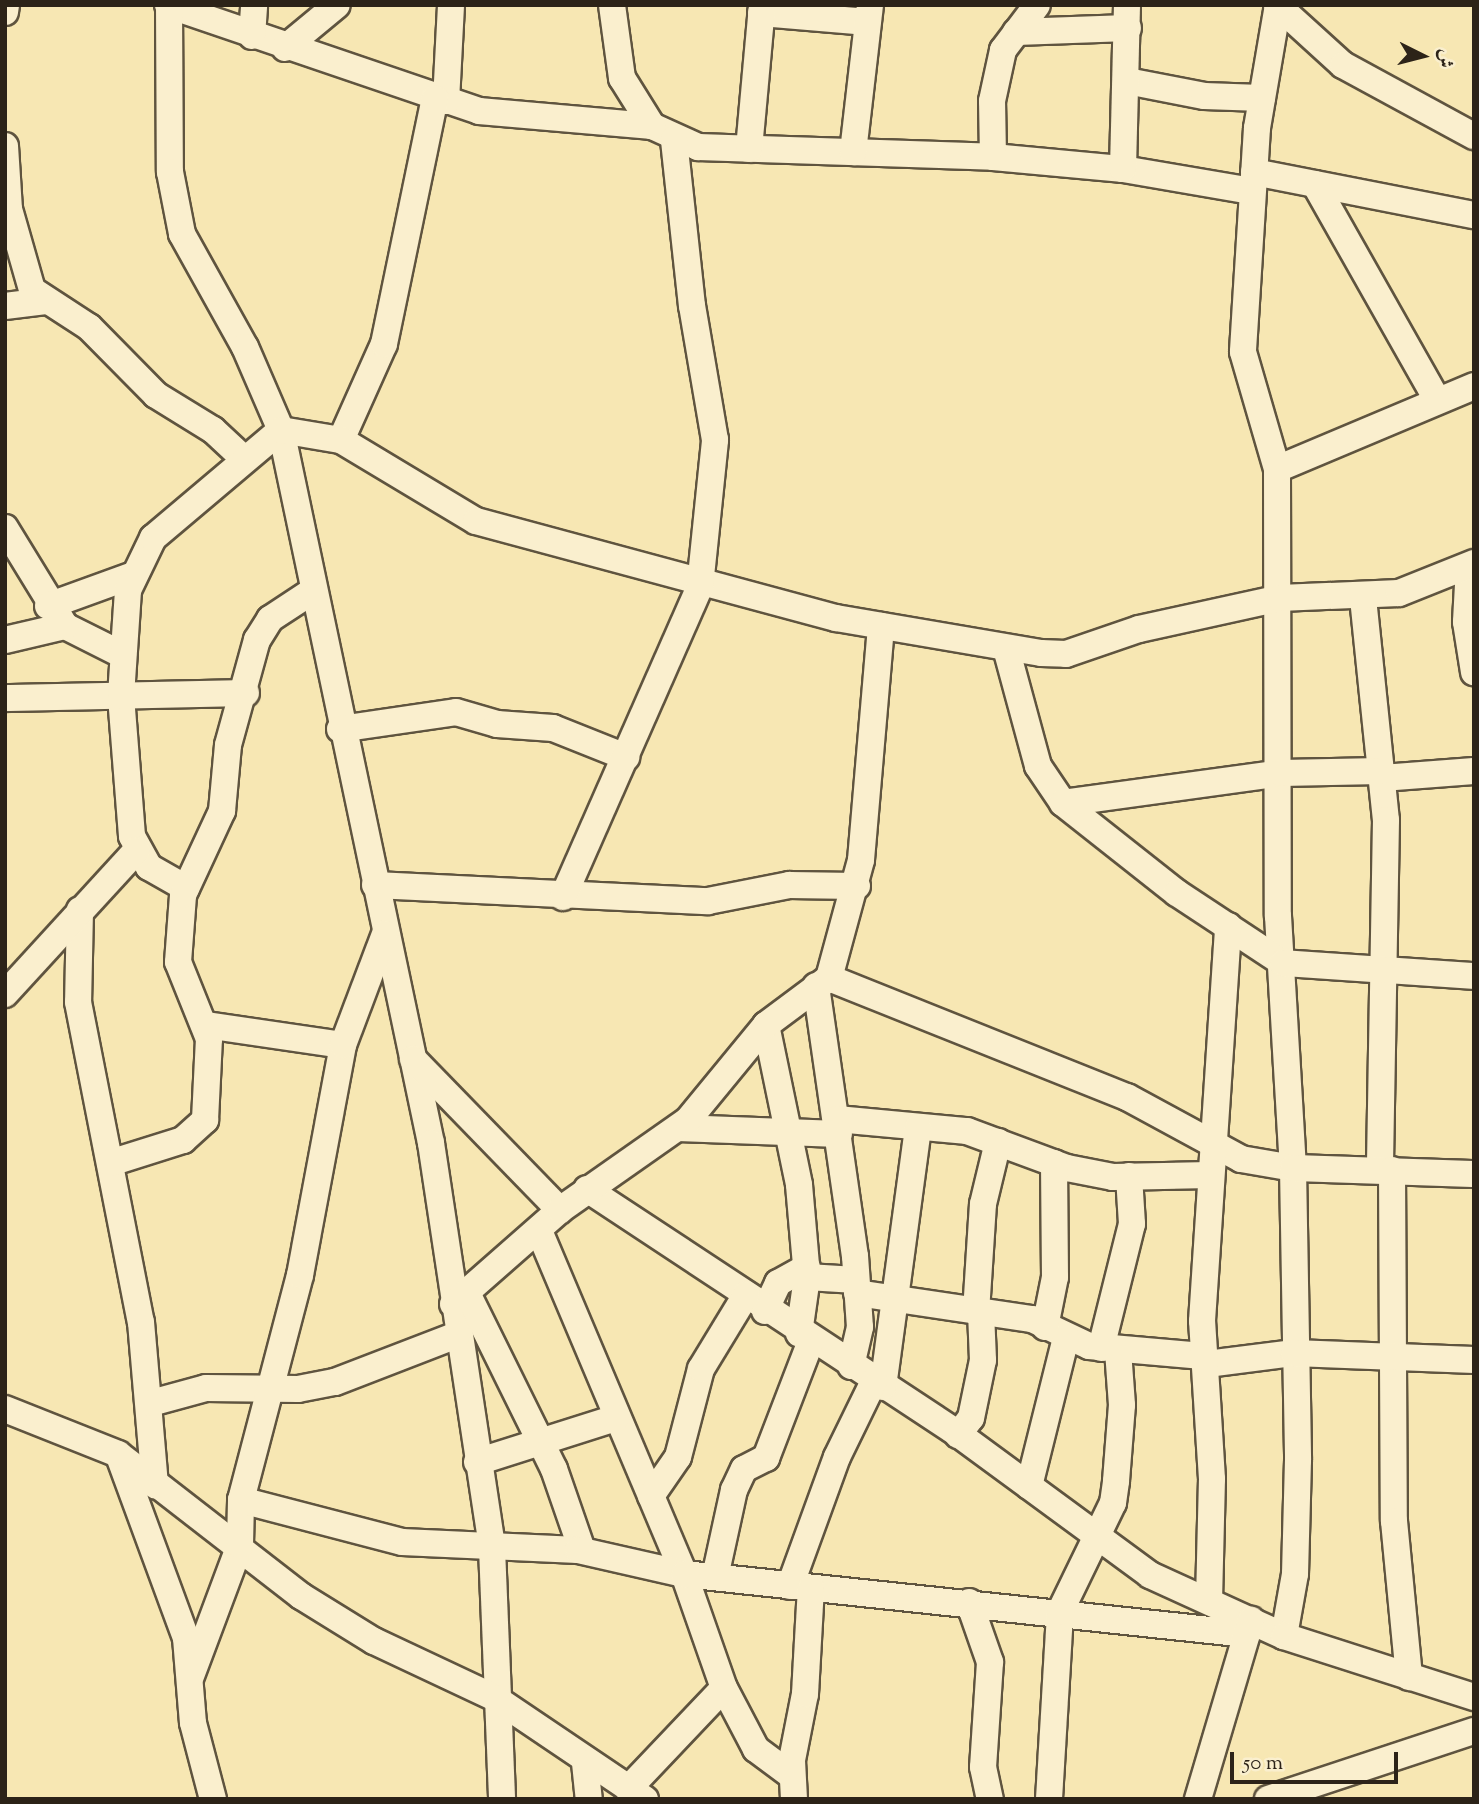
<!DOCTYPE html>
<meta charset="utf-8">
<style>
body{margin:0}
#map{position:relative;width:1479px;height:1804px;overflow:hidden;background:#f7e7b3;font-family:"Sorts Mill Goudy",Amiri,serif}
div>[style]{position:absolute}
.roads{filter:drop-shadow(2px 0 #5f543f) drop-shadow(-2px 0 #5f543f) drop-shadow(0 2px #5f543f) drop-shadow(0 -2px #5f543f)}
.minor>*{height:26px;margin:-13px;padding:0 13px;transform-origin:13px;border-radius:13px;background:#faefce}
span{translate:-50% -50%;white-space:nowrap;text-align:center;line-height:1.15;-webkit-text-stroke:6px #faefce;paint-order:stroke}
.frame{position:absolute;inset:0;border:7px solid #2c2318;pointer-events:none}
.north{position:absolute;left:1388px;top:21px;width:70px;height:70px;-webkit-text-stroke:5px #faefce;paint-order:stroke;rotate:96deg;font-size:19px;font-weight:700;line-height:28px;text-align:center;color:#2c2318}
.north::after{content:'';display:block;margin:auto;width:24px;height:32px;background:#2c2318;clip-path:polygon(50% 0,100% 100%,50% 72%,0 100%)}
.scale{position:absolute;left:1230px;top:1752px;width:168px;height:32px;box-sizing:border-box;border:4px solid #2c2318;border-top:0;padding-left:9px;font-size:21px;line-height:24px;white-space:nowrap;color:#2c2318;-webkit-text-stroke:5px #faefce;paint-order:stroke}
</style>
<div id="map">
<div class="roads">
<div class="minor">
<div style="left:168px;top:5px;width:329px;rotate:18.8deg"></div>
<div style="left:479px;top:111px;width:174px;rotate:5deg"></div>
<div style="left:652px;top:126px;width:51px;rotate:24.5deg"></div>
<div style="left:698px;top:147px;width:295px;rotate:1.9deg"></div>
<div style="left:993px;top:157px;width:131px;rotate:5.3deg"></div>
<div style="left:1123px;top:169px;width:131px;rotate:9.7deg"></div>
<div style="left:169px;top:5px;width:167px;rotate:89.7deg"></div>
<div style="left:170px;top:172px;width:63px;rotate:79deg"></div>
<div style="left:182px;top:234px;width:129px;rotate:60.9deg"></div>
<div style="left:245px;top:347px;width:90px;rotate:66.6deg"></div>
<div style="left:281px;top:430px;width:729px;rotate:78.12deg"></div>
<div style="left:431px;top:1143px;width:410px;rotate:81.4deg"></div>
<div style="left:492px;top:1548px;width:251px;rotate:87.7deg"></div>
<div style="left:612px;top:5px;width:74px;rotate:82.2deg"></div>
<div style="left:622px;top:78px;width:57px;rotate:58deg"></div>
<div style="left:1277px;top:5px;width:89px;rotate:42.3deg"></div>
<div style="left:1343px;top:65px;width:149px;rotate:28.5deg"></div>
<div style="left:1278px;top:5px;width:125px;rotate:99.7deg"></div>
<div style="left:1257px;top:128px;width:224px;rotate:93.6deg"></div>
<div style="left:1243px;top:352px;width:122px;rotate:73.8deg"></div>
<div style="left:1277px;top:469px;width:447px;rotate:89.9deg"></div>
<div style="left:1278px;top:916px;width:252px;rotate:86.6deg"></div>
<div style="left:1293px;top:1168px;width:292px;rotate:89deg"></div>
<div style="left:1298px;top:1460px;width:114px;rotate:91.5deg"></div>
<div style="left:1295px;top:1574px;width:63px;rotate:100.1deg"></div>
<div style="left:5px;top:12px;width:7px;rotate:-82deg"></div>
<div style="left:761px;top:13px;width:107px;rotate:4.8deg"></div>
<div style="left:1016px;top:32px;width:112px;rotate:-2deg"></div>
<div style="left:252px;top:36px;width:31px;rotate:-86deg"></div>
<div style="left:285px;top:48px;width:67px;rotate:-39.6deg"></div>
<div style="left:1127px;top:81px;width:78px;rotate:11deg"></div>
<div style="left:1204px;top:96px;width:58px;rotate:2deg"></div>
<div style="left:446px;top:101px;width:96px;rotate:-87deg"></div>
<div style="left:5px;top:146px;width:63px;rotate:86.4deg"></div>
<div style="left:9px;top:209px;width:84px;rotate:74.1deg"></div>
<div style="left:32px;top:290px;width:68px;rotate:33deg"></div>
<div style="left:89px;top:327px;width:95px;rotate:45.4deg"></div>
<div style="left:156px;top:395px;width:67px;rotate:31.6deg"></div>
<div style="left:213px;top:430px;width:40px;rotate:43deg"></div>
<div style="left:749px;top:149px;width:145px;rotate:-84.8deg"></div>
<div style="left:853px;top:152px;width:148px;rotate:-83.4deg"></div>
<div style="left:993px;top:157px;width:56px;rotate:-91deg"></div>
<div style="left:992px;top:101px;width:52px;rotate:-77.8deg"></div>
<div style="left:1003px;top:50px;width:56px;rotate:-52.9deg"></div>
<div style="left:1123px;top:169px;width:164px;rotate:-88.6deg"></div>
<div style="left:1254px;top:172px;width:224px;rotate:11.1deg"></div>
<div style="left:1315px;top:184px;width:246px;rotate:60.5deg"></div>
<div style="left:5px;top:306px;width:41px;rotate:-7deg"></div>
<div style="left:341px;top:440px;width:105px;rotate:-65.9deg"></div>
<div style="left:384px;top:344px;width:251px;rotate:-78.3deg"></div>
<div style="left:1277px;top:469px;width:214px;rotate:-22.8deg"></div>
<div style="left:5px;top:528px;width:115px;rotate:58.5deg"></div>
<div style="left:65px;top:626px;width:65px;rotate:26.6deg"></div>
<div style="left:1469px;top:566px;width:56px;rotate:93.1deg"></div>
<div style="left:1466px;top:622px;width:51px;rotate:80.9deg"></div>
<div style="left:1363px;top:598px;width:223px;rotate:84.1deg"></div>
<div style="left:1386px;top:820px;width:349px;rotate:91deg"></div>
<div style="left:48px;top:606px;width:88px;rotate:-19.9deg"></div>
<div style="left:5px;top:640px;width:62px;rotate:-13.1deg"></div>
<div style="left:1006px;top:648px;width:122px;rotate:74.8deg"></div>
<div style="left:1038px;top:766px;width:45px;rotate:56deg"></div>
<div style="left:1063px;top:803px;width:145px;rotate:38.3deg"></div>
<div style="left:1177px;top:893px;width:127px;rotate:33.4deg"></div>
<div style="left:1283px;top:963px;width:191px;rotate:3.9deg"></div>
<div style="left:5px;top:698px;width:241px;rotate:-1.2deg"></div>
<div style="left:340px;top:729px;width:117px;rotate:-8.3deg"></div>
<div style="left:456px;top:712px;width:43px;rotate:16.3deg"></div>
<div style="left:497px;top:724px;width:56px;rotate:4.1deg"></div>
<div style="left:553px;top:728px;width:79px;rotate:21.7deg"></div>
<div style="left:1382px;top:778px;width:92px;rotate:-4.4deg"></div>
<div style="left:1063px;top:803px;width:220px;rotate:-7.8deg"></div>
<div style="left:1281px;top:773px;width:100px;rotate:-1.1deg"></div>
<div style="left:375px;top:885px;width:333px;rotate:2.8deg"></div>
<div style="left:708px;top:901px;width:83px;rotate:-11.2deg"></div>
<div style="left:789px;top:885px;width:68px;rotate:0.8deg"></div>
<div style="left:186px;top:888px;width:43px;rotate:-150.4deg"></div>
<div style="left:149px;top:867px;width:35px;rotate:-119deg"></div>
<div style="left:132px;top:836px;width:140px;rotate:-94.5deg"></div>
<div style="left:121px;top:696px;width:106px;rotate:-86.2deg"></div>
<div style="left:128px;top:590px;width:58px;rotate:-64.3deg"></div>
<div style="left:153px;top:538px;width:167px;rotate:-40.2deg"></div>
<div style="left:281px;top:430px;width:61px;rotate:9.5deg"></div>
<div style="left:341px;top:440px;width:157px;rotate:31deg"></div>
<div style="left:476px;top:521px;width:373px;rotate:15.1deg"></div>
<div style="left:836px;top:618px;width:208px;rotate:9.7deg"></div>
<div style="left:1041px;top:653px;width:25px;rotate:2deg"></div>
<div style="left:1066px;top:654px;width:77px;rotate:-18.9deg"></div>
<div style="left:1139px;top:629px;width:144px;rotate:-12.4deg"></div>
<div style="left:1280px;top:598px;width:119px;rotate:-2.4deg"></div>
<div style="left:1399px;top:593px;width:81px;rotate:-21.8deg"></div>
<div style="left:563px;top:897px;width:340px;rotate:-66.2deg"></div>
<div style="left:700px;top:586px;width:147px;rotate:-84.1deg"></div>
<div style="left:715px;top:440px;width:136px;rotate:-99.7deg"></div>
<div style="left:692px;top:306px;width:168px;rotate:-96.2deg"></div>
<div style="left:80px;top:910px;width:92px;rotate:91.2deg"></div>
<div style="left:78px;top:1002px;width:326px;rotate:78.9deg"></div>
<div style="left:141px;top:1322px;width:164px;rotate:85.1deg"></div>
<div style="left:829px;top:978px;width:321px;rotate:21.8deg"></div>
<div style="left:1127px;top:1097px;width:130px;rotate:28.5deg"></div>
<div style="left:1241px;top:1159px;width:53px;rotate:9.8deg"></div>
<div style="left:1293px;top:1168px;width:181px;rotate:1.9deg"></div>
<div style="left:816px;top:986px;width:273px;rotate:81.8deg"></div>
<div style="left:855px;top:1256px;width:71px;rotate:86deg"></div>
<div style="left:860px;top:1327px;width:40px;rotate:103deg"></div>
<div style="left:5px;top:994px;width:195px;rotate:-47.5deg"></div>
<div style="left:206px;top:1025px;width:138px;rotate:8.3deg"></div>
<div style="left:766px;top:1025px;width:163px;rotate:78.3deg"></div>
<div style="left:799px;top:1185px;width:92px;rotate:85deg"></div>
<div style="left:807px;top:1277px;width:57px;rotate:98.1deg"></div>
<div style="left:413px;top:1059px;width:211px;rotate:45.8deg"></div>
<div style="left:837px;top:1119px;width:131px;rotate:5.3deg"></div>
<div style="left:967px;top:1131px;width:107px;rotate:20.3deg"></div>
<div style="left:1067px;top:1168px;width:47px;rotate:11.1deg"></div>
<div style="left:1113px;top:1177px;width:97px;rotate:-1.2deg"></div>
<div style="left:678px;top:1128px;width:161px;rotate:2.1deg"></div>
<div style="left:110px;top:1163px;width:77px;rotate:-17.5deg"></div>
<div style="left:183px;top:1140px;width:30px;rotate:-42deg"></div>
<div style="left:205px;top:1120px;width:81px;rotate:-87.2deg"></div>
<div style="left:209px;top:1039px;width:83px;rotate:-111.9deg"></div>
<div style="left:178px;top:962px;width:67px;rotate:-85.7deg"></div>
<div style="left:183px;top:895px;width:93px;rotate:-65.1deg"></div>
<div style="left:222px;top:811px;width:66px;rotate:-84.8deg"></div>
<div style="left:228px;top:745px;width:109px;rotate:-74.6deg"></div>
<div style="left:257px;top:640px;width:25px;rotate:-58deg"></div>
<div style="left:270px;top:619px;width:49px;rotate:-33.4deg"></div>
<div style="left:1392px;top:1170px;width:351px;rotate:89.7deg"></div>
<div style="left:1394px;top:1521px;width:157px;rotate:84.5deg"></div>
<div style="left:587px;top:1189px;width:448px;rotate:33.4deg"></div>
<div style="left:961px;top:1436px;width:235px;rotate:36.3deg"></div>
<div style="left:1150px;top:1575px;width:147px;rotate:24.5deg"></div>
<div style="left:1284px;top:1636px;width:200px;rotate:17.8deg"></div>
<div style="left:540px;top:1233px;width:370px;rotate:67.1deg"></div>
<div style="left:684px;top:1574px;width:121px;rotate:70.7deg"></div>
<div style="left:724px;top:1688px;width:69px;rotate:62.3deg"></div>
<div style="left:756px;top:1749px;width:44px;rotate:36.6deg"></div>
<div style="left:807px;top:1277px;width:49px;rotate:3.5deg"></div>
<div style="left:467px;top:1293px;width:196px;rotate:63.7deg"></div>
<div style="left:554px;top:1469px;width:86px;rotate:70.9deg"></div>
<div style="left:857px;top:1293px;width:177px;rotate:8.5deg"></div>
<div style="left:1032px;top:1319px;width:63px;rotate:25.3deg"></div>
<div style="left:1089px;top:1346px;width:114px;rotate:5deg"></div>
<div style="left:453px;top:1304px;width:142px;rotate:-41.3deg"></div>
<div style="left:560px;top:1210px;width:156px;rotate:-35.1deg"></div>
<div style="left:688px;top:1120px;width:123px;rotate:-50.6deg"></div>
<div style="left:766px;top:1025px;width:79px;rotate:-36.7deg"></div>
<div style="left:829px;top:978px;width:122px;rotate:-74.8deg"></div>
<div style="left:861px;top:860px;width:235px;rotate:-85.1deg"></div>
<div style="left:765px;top:1311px;width:31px;rotate:-65deg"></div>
<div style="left:778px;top:1283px;width:33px;rotate:-29deg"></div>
<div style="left:976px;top:1312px;width:108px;rotate:-86.3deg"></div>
<div style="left:983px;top:1204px;width:64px;rotate:-76.4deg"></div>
<div style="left:1045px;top:1327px;width:51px;rotate:-78.7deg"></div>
<div style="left:1055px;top:1277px;width:114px;rotate:-90.5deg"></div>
<div style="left:1101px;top:1348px;width:128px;rotate:-76deg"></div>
<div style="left:1132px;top:1224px;width:48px;rotate:-93.6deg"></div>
<div style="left:1207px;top:1364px;width:88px;rotate:-7.2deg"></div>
<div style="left:1294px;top:1353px;width:180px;rotate:2.2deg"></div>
<div style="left:883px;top:1387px;width:262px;rotate:-82.3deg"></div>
<div style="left:151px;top:1403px;width:57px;rotate:-15.3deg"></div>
<div style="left:206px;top:1388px;width:92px;rotate:0.6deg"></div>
<div style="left:298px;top:1389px;width:38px;rotate:-11deg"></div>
<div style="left:335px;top:1382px;width:131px;rotate:-21.1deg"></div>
<div style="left:5px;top:1409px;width:122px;rotate:21.7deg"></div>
<div style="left:118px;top:1454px;width:232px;rotate:37.8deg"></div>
<div style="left:301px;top:1596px;width:86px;rotate:31.7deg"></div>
<div style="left:374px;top:1641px;width:134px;rotate:25.2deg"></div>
<div style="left:495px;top:1698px;width:181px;rotate:34deg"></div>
<div style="left:958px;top:1435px;width:21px;rotate:-53deg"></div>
<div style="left:971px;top:1418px;width:59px;rotate:-78.3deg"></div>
<div style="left:983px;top:1360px;width:47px;rotate:-92.4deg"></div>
<div style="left:119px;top:1456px;width:194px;rotate:69.8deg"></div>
<div style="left:186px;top:1638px;width:85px;rotate:85.3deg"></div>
<div style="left:193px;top:1723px;width:79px;rotate:75.3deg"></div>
<div style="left:477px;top:1462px;width:146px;rotate:-17.6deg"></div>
<div style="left:1029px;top:1486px;width:153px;rotate:-76deg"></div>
<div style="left:651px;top:1496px;width:47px;rotate:-55.3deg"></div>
<div style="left:678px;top:1457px;width:91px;rotate:-75.4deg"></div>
<div style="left:701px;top:1369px;width:87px;rotate:-58.7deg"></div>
<div style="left:241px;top:1500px;width:233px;rotate:-75.3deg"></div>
<div style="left:300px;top:1275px;width:234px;rotate:-79.4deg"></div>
<div style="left:343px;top:1045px;width:119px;rotate:-69.3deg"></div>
<div style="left:715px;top:1577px;width:89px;rotate:-77.7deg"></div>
<div style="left:734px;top:1490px;width:23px;rotate:-65deg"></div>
<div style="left:744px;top:1469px;width:25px;rotate:-27deg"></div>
<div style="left:766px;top:1458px;width:125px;rotate:-69deg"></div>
<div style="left:790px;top:1586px;width:137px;rotate:-70deg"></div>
<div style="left:837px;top:1457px;width:85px;rotate:-64deg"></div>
<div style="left:1209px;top:1601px;width:122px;rotate:-88.6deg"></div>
<div style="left:1212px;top:1479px;width:158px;rotate:-93.6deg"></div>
<div style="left:1202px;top:1321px;width:396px;rotate:-86.2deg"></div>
<div style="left:969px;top:1602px;width:64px;rotate:70.7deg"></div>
<div style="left:990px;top:1662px;width:105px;rotate:93.8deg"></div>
<div style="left:983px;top:1767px;width:33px;rotate:78deg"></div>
<div style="left:191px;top:1676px;width:140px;rotate:-69.5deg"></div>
<div style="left:240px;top:1545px;width:45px;rotate:-88.7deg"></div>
<div style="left:241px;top:1500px;width:166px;rotate:14.6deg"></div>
<div style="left:402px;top:1542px;width:176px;rotate:2.6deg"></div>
<div style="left:578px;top:1550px;width:109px;rotate:12.8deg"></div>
<div style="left:684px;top:1574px;width:566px;rotate:6.08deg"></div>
<div style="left:585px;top:1763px;width:36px;rotate:84deg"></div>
<div style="left:628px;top:1789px;width:139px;rotate:-46.5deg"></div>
<div style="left:794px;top:1799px;width:39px;rotate:-93deg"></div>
<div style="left:792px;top:1760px;width:67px;rotate:-78.9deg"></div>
<div style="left:805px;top:1694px;width:106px;rotate:-86.8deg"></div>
<div style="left:1049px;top:1799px;width:187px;rotate:-86.6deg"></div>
<div style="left:1060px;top:1612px;width:121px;rotate:-64.1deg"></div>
<div style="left:1113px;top:1503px;width:22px;rotate:-82deg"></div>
<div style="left:1116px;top:1481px;width:76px;rotate:-85.5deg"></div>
<div style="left:1122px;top:1405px;width:54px;rotate:-94.2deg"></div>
<div style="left:1198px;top:1799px;width:187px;rotate:-73.5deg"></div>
<div style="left:1268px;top:1799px;width:217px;rotate:-18.3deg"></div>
</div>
</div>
<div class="frame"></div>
<div class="north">ش</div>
<div class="scale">50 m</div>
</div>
